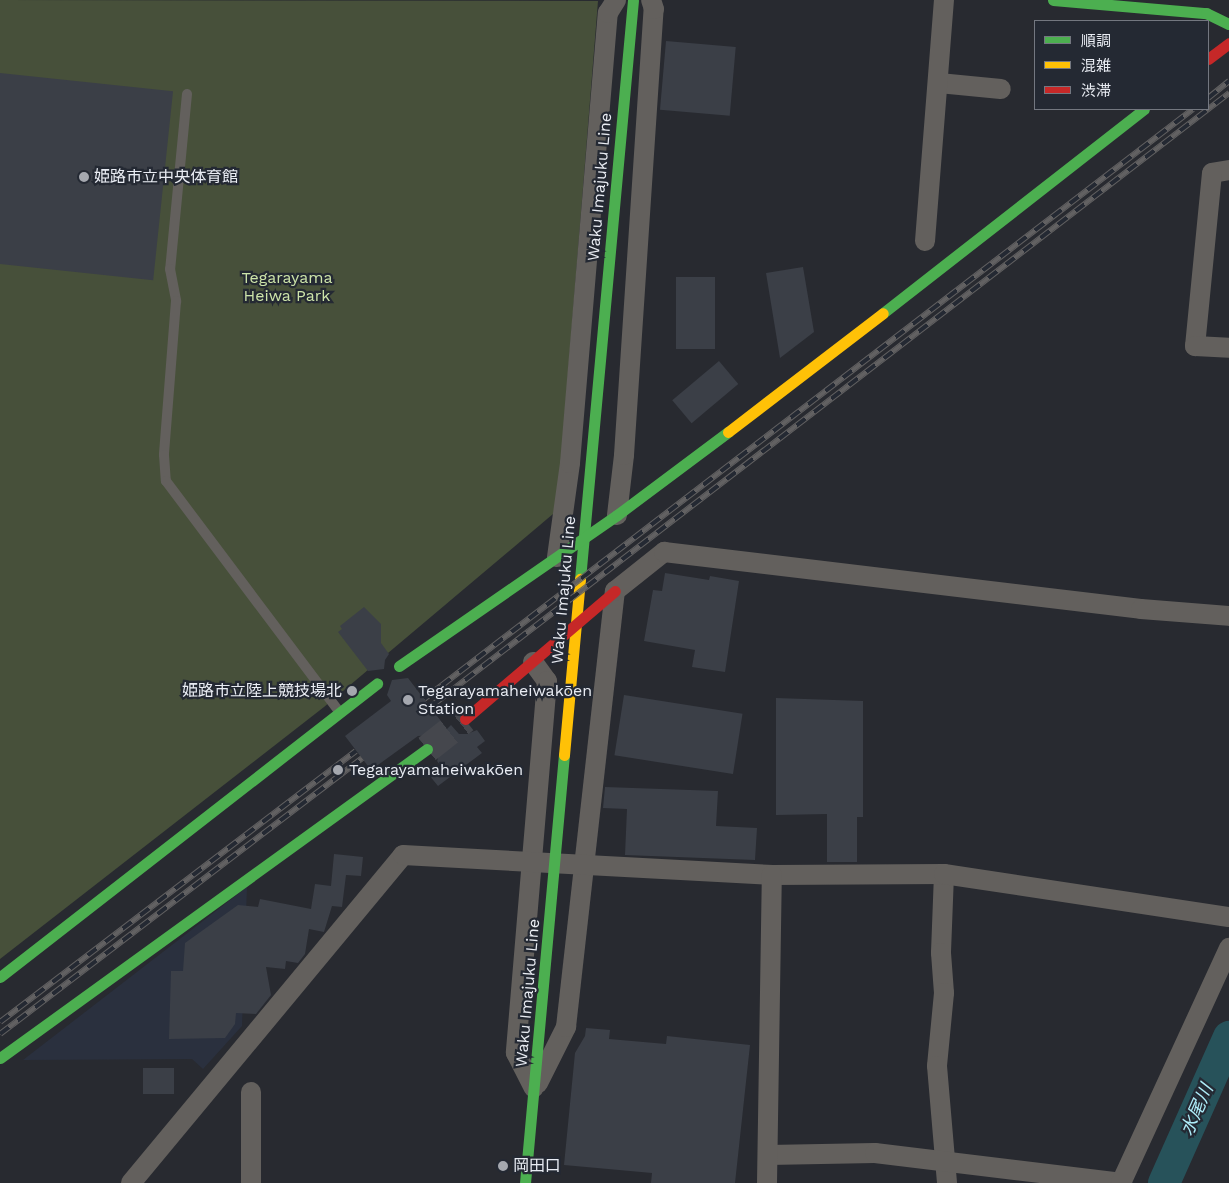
<!DOCTYPE html>
<meta charset="utf-8">
<style>
body{margin:0}
#map{position:relative;width:1229px;height:1183px;overflow:hidden;background:#282a30;font-family:"Work Sans","Noto Sans JP",sans-serif}
div>[style]{position:absolute}
.built>*{inset:0;background:#2a303e}
.green>*{inset:0;background:#47503a}
.river>*{height:32px;margin:-16px;padding:0 16px;transform-origin:16px;border-radius:16px;background:#27525a}
.building>*{inset:0;background:#3b3f47;transform-origin:0 0}
.secondary-tunnel>*{height:28px;margin-top:-14px;transform-origin:0;background:repeating-linear-gradient(90deg,#45474d 0 28px,transparent 0 42px)}
.lane>*{height:10px;margin:-5px;padding:0 5px;transform-origin:5px;border-radius:5px;background:#63605d}
.street>*{height:20px;margin:-10px;padding:0 10px;transform-origin:10px;border-radius:10px;background:#63605d}
.fast>*{height:11px;margin:-5.5px;padding:0 5.5px;transform-origin:5.5px;border-radius:5.5px;background:#4caf50}
.slow>*{height:11px;margin:-5.5px;padding:0 5.5px;transform-origin:5.5px;border-radius:5.5px;background:#ffc107}
.jam>*{height:11px;margin:-5.5px;padding:0 5.5px;transform-origin:5.5px;border-radius:5.5px;background:#c62828}
.rail>*{height:5.5px;margin-top:-2.75px;transform-origin:0;background:repeating-linear-gradient(90deg,#242933 0 11px,#626162 0 22px);box-sizing:border-box;border-block:1px solid #626162}
.dots>*{width:14px;height:14px;translate:-50% -50%;box-sizing:border-box;border:2px solid #242933;border-radius:50%}
span{translate:-50% -50%;white-space:nowrap;text-align:center;line-height:1.15;-webkit-text-stroke:4.5px #242933;paint-order:stroke}
.poi-label{font-size:16px;color:#e9ecf3}
.left{translate:0 -50%;text-align:left}
.right{translate:-100% -50%;text-align:right}
.street-label{font-size:16px;color:#e9ecf3}
.park-label{font-size:16px;color:#cde4a9}
.water-label{font-size:18px;color:#aeedf9;font-style:italic}
.legend{position:absolute;left:1034px;top:20px;width:175px;height:90px;box-sizing:border-box;background:#242933;border:1px solid #737780;margin:0;padding:6px 9px;list-style:none;font-size:15px;color:#e9ecf3}
.legend li{display:flex;align-items:center;gap:10px;height:25px}
.legend b{width:25px;border:1px solid #737780}
</style>
<div id="map">
<div class="built">
<div style="clip-path:polygon(247px 887px,242px 1026px,203px 1069px,192px 1059px,23px 1060px)"></div>
</div>
<div class="green">
<div style="clip-path:polygon(0 0,598px 1px,558px 499px,553px 514px,324px 707px,0 959px)"></div>
</div>
<div class="river">
<div style="left:1164px;top:1183px;width:160px;rotate:-66deg"></div>
</div>
<div class="building">
<div style="left:666px;top:41px;width:70px;height:69px;rotate:5deg"></div>
<div style="left:0;top:73px;width:174px;height:190px;rotate:6deg"></div>
<div style="clip-path:polygon(803px 267px,814px 332px,780px 358px,766px 273px)"></div>
<div style="left:676px;top:277px;width:39px;height:72px"></div>
<div style="left:719px;top:361px;width:30px;height:61px;rotate:50deg"></div>
<div style="clip-path:polygon(665px 573px,709px 580px,710px 576px,739px 581px,725px 672px,692px 667px,695px 650px,644px 641px,653px 590px,662px 591px)"></div>
<div style="clip-path:polygon(364px 607px,381px 624px,381px 643px,389px 654px,385px 660px,384px 669px,368px 671px,338px 632px,342px 629px,340px 626px)"></div>
<div style="clip-path:polygon(408px 678px,447px 729px,451px 725px,459px 734px,467px 734px,477px 730px,485px 741px,477px 747px,482px 753px,438px 786px,429px 775px,441px 766px,437px 761px,442px 747px,434px 735px,418px 736px,371px 770px,345px 736px,391px 701px,387px 695px,392px 680px)"></div>
<div style="left:624px;top:695px;width:120px;height:61px;rotate:9deg"></div>
<div style="clip-path:polygon(776px 698px,863px 701px,863px 817px,857px 817px,857px 862px,827px 862px,827px 814px,776px 815px)"></div>
<div style="clip-path:polygon(605px 787px,718px 791px,716px 826px,757px 828px,755px 860px,625px 855px,627px 809px,603px 808px)"></div>
<div style="clip-path:polygon(334px 854px,363px 857px,361px 876px,346px 875px,342px 907px,332px 906px,324px 932px,309px 929px,305px 954px,298px 963px,286px 961px,285px 969px,266px 967px,271px 995px,256px 1014px,236px 1013px,235px 1024px,225px 1038px,169px 1039px,171px 971px,183px 971px,185px 943px,238px 905px,258px 907px,260px 899px,311px 909px,315px 884px,331px 886px)"></div>
<div style="clip-path:polygon(586px 1028px,610px 1030px,609px 1039px,666px 1044px,667px 1036px,750px 1045px,735px 1183px,651px 1183px,652px 1173px,564px 1165px,575px 1053px,585px 1036px)"></div>
<div style="left:143px;top:1068px;width:31px;height:26px"></div>
</div>
<div class="secondary-tunnel">
<div style="left:427px;top:749px;width:48px;rotate:-38.3deg"></div>
</div>
<div class="lane">
<div style="left:187px;top:94px;width:176px;rotate:95.5deg"></div>
<div style="left:170px;top:269px;width:33px;rotate:79deg"></div>
<div style="left:176px;top:301px;width:154px;rotate:94.5deg"></div>
<div style="left:164px;top:455px;width:26px;rotate:86deg"></div>
<div style="left:166px;top:481px;width:288px;rotate:53.1deg"></div>
</div>
<div class="street">
<div style="left:939px;top:83px;width:62px;rotate:5.5deg"></div>
<div style="left:1229px;top:170px;width:17px;rotate:170deg"></div>
<div style="left:1212px;top:173px;width:174px;rotate:95.6deg"></div>
<div style="left:1195px;top:346px;width:34px;rotate:3deg"></div>
<div style="left:925px;top:241px;width:242px;rotate:-85.5deg"></div>
<div style="left:617px;top:515px;width:60px;rotate:-83.3deg"></div>
<div style="left:624px;top:455px;width:447px;rotate:-86.2deg"></div>
<div style="left:654px;top:9px;width:9px;rotate:-108deg"></div>
<div style="left:557px;top:557px;width:95px;rotate:-82.1deg"></div>
<div style="left:570px;top:463px;width:452px;rotate:-85.2deg"></div>
<div style="left:608px;top:13px;width:15px;rotate:-58deg"></div>
<div style="left:533px;top:662px;width:24px;rotate:54deg"></div>
<div style="left:547px;top:681px;width:373px;rotate:94.8deg"></div>
<div style="left:516px;top:1053px;width:39px;rotate:63deg"></div>
<div style="left:944px;top:874px;width:79px;rotate:92.2deg"></div>
<div style="left:941px;top:953px;width:40px;rotate:85.7deg"></div>
<div style="left:944px;top:993px;width:73px;rotate:95.5deg"></div>
<div style="left:937px;top:1066px;width:117px;rotate:85.1deg"></div>
<div style="left:538px;top:1083px;width:63px;rotate:-63.4deg"></div>
<div style="left:566px;top:1027px;width:439px;rotate:-83.6deg"></div>
<div style="left:615px;top:591px;width:63px;rotate:-38.5deg"></div>
<div style="left:664px;top:552px;width:480px;rotate:6.8deg"></div>
<div style="left:1141px;top:609px;width:88px;rotate:4.5deg"></div>
<div style="left:768px;top:1155px;width:107px;rotate:-1.1deg"></div>
<div style="left:875px;top:1153px;width:249px;rotate:6.9deg"></div>
<div style="left:131px;top:1183px;width:426px;rotate:-50.3deg"></div>
<div style="left:403px;top:855px;width:370px;rotate:3.1deg"></div>
<div style="left:772px;top:875px;width:172px;rotate:-0.3deg"></div>
<div style="left:944px;top:874px;width:288px;rotate:8.6deg"></div>
<div style="left:251px;top:1183px;width:91px;rotate:-90deg"></div>
<div style="left:767px;top:1183px;width:308px;rotate:-89.1deg"></div>
<div style="left:1121px;top:1183px;width:259px;rotate:-65.3deg"></div>
</div>
<div class="fast">
<div style="left:1053px;top:0;width:154px;rotate:4.9deg"></div>
<div style="left:1206px;top:13px;width:25px;rotate:26deg"></div>
<div style="left:883px;top:313px;width:331px;rotate:-38deg"></div>
<div style="left:580px;top:579px;width:581px;rotate:-84.77deg"></div>
<div style="left:399px;top:666px;width:265px;rotate:-34.7deg"></div>
<div style="left:617px;top:515px;width:139px;rotate:-36.8deg"></div>
<div style="left:0;top:977px;width:478px;rotate:-37.9deg"></div>
<div style="left:0;top:1058px;width:527px;rotate:-35.89deg"></div>
<div style="left:525px;top:1183px;width:430px;rotate:-84.8deg"></div>
</div>
<div class="slow">
<div style="left:728px;top:432px;width:195px;rotate:-37.5deg"></div>
<div style="left:564px;top:755px;width:177px;rotate:-84.8deg"></div>
</div>
<div class="jam">
<div style="left:1208px;top:59px;width:26px;rotate:-37deg"></div>
<div style="left:465px;top:719px;width:197px;rotate:-40.5deg"></div>
</div>
<div class="rail">
<div style="left:1208px;top:98px;width:27px;rotate:-39deg"></div>
<div style="left:424px;top:699px;width:969px;rotate:-37.5deg"></div>
<div style="left:430px;top:707px;width:1008px;rotate:-37.54deg"></div>
<div style="left:0;top:1022px;width:447px;rotate:-37.3deg"></div>
<div style="left:0;top:1034px;width:455px;rotate:-37.3deg"></div>
</div>
<div class="dots">
<div style="left:84px;top:177px;background:#a5a8af"></div>
<div style="left:352px;top:691px;background:#a5a8af"></div>
<div style="left:408px;top:700px;background:#a5a8af"></div>
<div style="left:338px;top:770px;background:#a5a8af"></div>
<div style="left:503px;top:1166px;background:#a5a8af"></div>
</div>
<div class="poi-label">
<span class="left" style="left:94px;top:177px">姫路市立中央体育館</span>
<span class="right" style="left:342px;top:691px">姫路市立陸上競技場北</span>
<span class="left" style="left:418px;top:700px">Tegarayamaheiwakōen<br>Station</span>
<span class="left" style="left:349px;top:770px">Tegarayamaheiwakōen</span>
<span class="left" style="left:513px;top:1166px">岡田口</span>
</div>
<div class="street-label">
<span style="left:600px;top:187px;rotate:-85deg">Waku Imajuku Line</span>
<span style="left:564px;top:590px;rotate:-85deg">Waku Imajuku Line</span>
<span style="left:528px;top:993px;rotate:-85deg">Waku Imajuku Line</span>
</div>
<div class="park-label">
<span style="left:287px;top:287px">Tegarayama<br>Heiwa Park</span>
</div>
<div class="water-label">
<span style="left:1197px;top:1110px;rotate:-66deg">水尾川</span>
</div>
<ul class="legend">
<li><b style="height:6px;background:#4caf50"></b>順調</li>
<li><b style="height:6px;background:#ffc107"></b>混雑</li>
<li><b style="height:6px;background:#c62828"></b>渋滞</li>
</ul>
</div>
